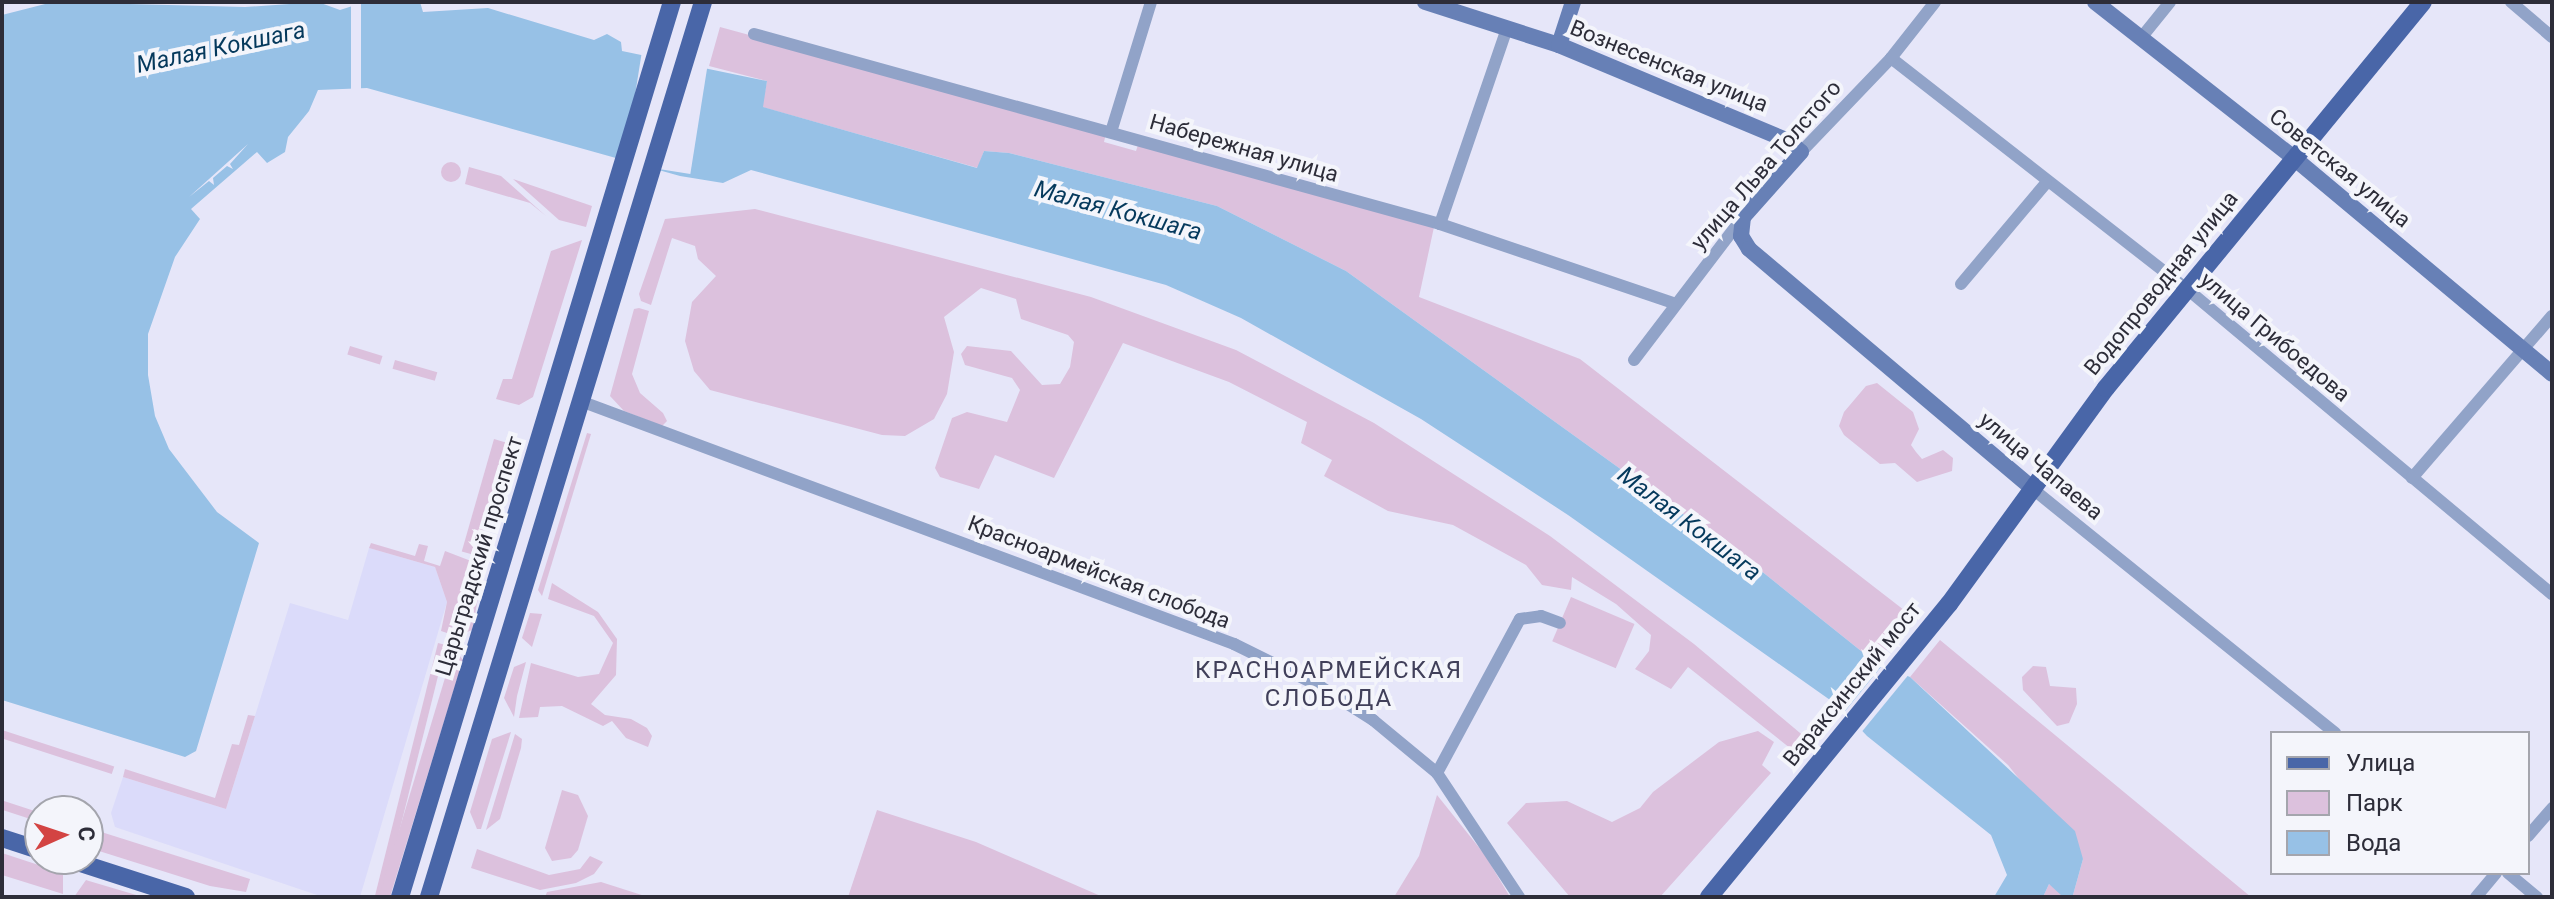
<!DOCTYPE html>
<meta charset="utf-8">
<style>
body{margin:0}
#map{position:relative;width:2554px;height:899px;overflow:hidden;background:#e6e6f9;font-family:Roboto,sans-serif}
div>[style]{position:absolute}
.built>*{inset:0;background:#dbdbfa}
.green>*{inset:0;background:#dcc1dd;transform-origin:0 0}
.round{border-radius:50%}
.water>*{inset:0;background:#97c1e6}
.pier>*{inset:0;background:#e6e6f9;transform-origin:0 0}
.street>*{height:12px;margin:-6px;padding:0 6px;transform-origin:6px;border-radius:6px;background:#91a3c8}
.secondary>*{height:16px;margin:-8px;padding:0 8px;transform-origin:8px;border-radius:8px;background:#6780b6}
.primary>*{height:18px;margin:-9px;padding:0 9px;transform-origin:9px;border-radius:9px;background:#4966a8}
span{translate:-50% -50%;white-space:nowrap;text-align:center;line-height:1.15;-webkit-text-stroke:8px #f4f5fb;paint-order:stroke}
.street-label{font-size:22px;color:#2d2d39}
.water-label{font-size:24px;color:#05395c;font-style:italic}
.neighbourhood-label{font-size:24px;color:#41405a;letter-spacing:2px}
.frame{position:absolute;inset:0;border:4px solid #2d2d39;pointer-events:none}
.legend{position:absolute;left:2270px;top:731px;width:260px;height:144px;box-sizing:border-box;background:#f4f5fb;border:2px solid #a4a5ad;margin:0;padding:10px 14px;list-style:none;font-size:24px;color:#2d2d39}
.legend li{display:flex;align-items:center;gap:16px;height:40px}
.legend b{width:40px;border:2px solid #a4a5ad}
.north{position:absolute;left:24px;top:795px;width:80px;height:80px;box-sizing:border-box;background:#f4f5fb;border:2px solid #a4a5ad;border-radius:50%;rotate:87deg;font-size:22px;font-weight:700;line-height:32px;text-align:center;color:#2d2d39}
.north::after{content:'';display:block;margin:auto;width:28px;height:36px;background:#d34443;clip-path:polygon(50% 0,100% 100%,50% 72%,0 100%)}
</style>
<div id="map">
<div class="built">
<div style="clip-path:polygon(369px 548px,435px 567px,447px 602px,360px 897px,323px 897px,115px 827px,111px 813px,123px 777px,226px 809px,290px 603px,348px 620px)"></div>
</div>
<div class="green">
<div style="clip-path:polygon(720px 27px,1106px 133px,1104px 142px,1136px 151px,1139px 142px,1434px 227px,1419px 297px,1580px 359px,1913px 617px,1876px 663px,1755px 566px,1346px 271px,1217px 206px,1009px 153px,984px 151px,978px 168px,762px 107px,767px 81px,709px 66px)"></div>
<div class="round" style="left:441px;top:162px;width:20px;height:20px"></div>
<div style="clip-path:polygon(469px 167px,501px 176px,546px 216px,530px 203px,465px 184px)"></div>
<div style="clip-path:polygon(513px 179px,592px 206px,586px 227px,559px 220px)"></div>
<div style="clip-path:polygon(755px 209px,1091px 297px,1236px 350px,1374px 423px,1550px 536px,1694px 644px,1812px 743px,1800px 756px,1688px 667px,1671px 689px,1635px 669px,1649px 651px,1651px 635px,1616px 604px,1572px 577px,1571px 590px,1542px 585px,1526px 565px,1453px 525px,1388px 511px,1324px 476px,1332px 460px,1301px 443px,1307px 422px,1229px 382px,1123px 343px,1054px 478px,995px 455px,979px 489px,940px 477px,935px 468px,952px 418px,967px 412px,1007px 422px,1020px 390px,1012px 378px,965px 365px,961px 354px,967px 346px,1011px 351px,1042px 385px,1060px 384px,1070px 367px,1074px 342px,1068px 335px,1021px 319px,1016px 299px,981px 288px,944px 317px,954px 352px,947px 394px,934px 419px,905px 436px,882px 435px,710px 390px,694px 371px,685px 341px,692px 302px,716px 276px,698px 259px,695px 246px,672px 238px,651px 305px,641px 301px,639px 294px,665px 219px)"></div>
<div style="clip-path:polygon(582px 240px,533px 397px,519px 405px,496px 399px,503px 379px,512px 379px,551px 251px)"></div>
<div style="clip-path:polygon(639px 308px,649px 311px,632px 374px,640px 393px,663px 413px,667px 421px,662px 426px,624px 411px,610px 396px,634px 309px)"></div>
<div style="left:350px;top:346px;width:34px;height:9px;rotate:17deg"></div>
<div style="left:395px;top:360px;width:44px;height:9px;rotate:16deg"></div>
<div style="clip-path:polygon(1877px 383px,1913px 412px,1919px 429px,1911px 445px,1916px 452px,1922px 459px,1943px 450px,1953px 458px,1952px 471px,1917px 482px,1895px 463px,1880px 464px,1844px 435px,1839px 426px,1844px 412px,1866px 386px)"></div>
<div style="clip-path:polygon(587px 433px,591px 434px,542px 596px,538px 590px)"></div>
<div style="left:494px;top:439px;width:15px;height:117px;rotate:16deg"></div>
<div style="clip-path:polygon(518px 441px,523px 451px,505px 500px,501px 498px)"></div>
<div style="clip-path:polygon(371px 543px,415px 556px,419px 544px,428px 546px,424px 561px,440px 566px,445px 551px,471px 561px,450px 634px,441px 631px,447px 602px,435px 567px,369px 548px)"></div>
<div style="clip-path:polygon(480px 565px,484px 567px,472px 630px,457px 636px)"></div>
<div style="clip-path:polygon(552px 583px,598px 612px,617px 639px,616px 675px,591px 704px,605px 715px,631px 719px,647px 728px,652px 736px,648px 747px,626px 738px,612px 721px,603px 726px,562px 706px,540px 707px,538px 717px,519px 718px,531px 663px,578px 677px,599px 674px,613px 643px,594px 616px,548px 599px)"></div>
<div style="left:1571px;top:597px;width:69px;height:48px;rotate:23deg"></div>
<div style="clip-path:polygon(530px 613px,542px 614px,532px 647px,522px 638px)"></div>
<div style="clip-path:polygon(1940px 640px,2251px 897px,2043px 897px,2049px 884px,2073px 895px,2083px 859px,2008px 765px,1910px 677px)"></div>
<div style="left:438px;top:643px;width:8px;height:266px;rotate:14deg"></div>
<div style="clip-path:polygon(454px 648px,463px 660px,390px 897px,379px 897px)"></div>
<div style="clip-path:polygon(526px 662px,517px 696px,514px 717px,504px 698px,514px 667px)"></div>
<div style="clip-path:polygon(2033px 666px,2046px 667px,2050px 686px,2076px 688px,2077px 704px,2069px 723px,2057px 726px,2023px 690px,2022px 677px)"></div>
<div style="clip-path:polygon(248px 715px,255px 716px,226px 809px,123px 777px,125px 769px,215px 798px,232px 744px,239px 745px)"></div>
<div style="left:2px;top:730px;width:118px;height:8px;rotate:18deg"></div>
<div style="clip-path:polygon(1758px 731px,1774px 742px,1762px 765px,1771px 773px,1660px 897px,1570px 897px,1507px 823px,1526px 803px,1567px 801px,1612px 822px,1640px 808px,1653px 792px,1719px 742px)"></div>
<div style="clip-path:polygon(511px 732px,481px 829px,477px 829px,470px 812px,492px 739px)"></div>
<div style="clip-path:polygon(515px 734px,522px 739px,521px 748px,500px 819px,486px 830px)"></div>
<div style="clip-path:polygon(562px 790px,578px 795px,588px 816px,578px 850px,571px 858px,552px 861px,545px 848px)"></div>
<div style="clip-path:polygon(1437px 795px,1485px 855px,1510px 897px,1394px 897px,1419px 856px)"></div>
<div style="left:4px;top:801px;width:33px;height:9px;rotate:18deg"></div>
<div style="clip-path:polygon(877px 810px,976px 842px,1103px 897px,848px 897px)"></div>
<div style="clip-path:polygon(95px 830px,250px 879px,246px 892px,210px 886px,99px 851px,92px 843px)"></div>
<div style="clip-path:polygon(477px 849px,549px 875px,580px 869px,590px 856px,603px 862px,594px 874px,576px 883px,540px 890px,471px 868px)"></div>
<div style="clip-path:polygon(2px 853px,63px 873px,63px 894px,2px 875px)"></div>
<div style="clip-path:polygon(86px 880px,89px 881px,143px 897px,74px 897px)"></div>
<div style="clip-path:polygon(601px 882px,648px 897px,545px 897px,547px 892px)"></div>
</div>
<div class="water">
<div style="clip-path:polygon(53px 2px,245px 7px,318px 2px,340px 10px,365px 2px,420px 2px,423px 12px,488px 8px,594px 40px,607px 34px,621px 42px,622px 51px,767px 81px,763px 107px,977px 168px,984px 151px,1009px 153px,1217px 206px,1346px 271px,1755px 566px,1876px 663px,1910px 677px,2075px 831px,2083px 859px,2073px 895px,2062px 896px,2049px 884px,2043px 897px,1994px 897px,2007px 875px,1991px 835px,1867px 736px,1840px 707px,1568px 515px,1421px 419px,1241px 318px,1166px 285px,751px 170px,723px 183px,680px 176px,367px 88px,318px 90px,309px 111px,288px 137px,285px 152px,267px 163px,257px 152px,191px 209px,200px 219px,175px 257px,148px 334px,148px 375px,155px 416px,169px 449px,217px 512px,259px 543px,196px 751px,185px 757px,2px 700px,2px 15px)"></div>
</div>
<div class="pier">
<div style="left:351px;top:2px;width:10px;height:90px"></div>
<div style="left:642px;top:51px;width:67px;height:114px;rotate:9deg"></div>
<div style="clip-path:polygon(248px 144px,230px 164px,233px 169px,227px 166px,213px 178px,214px 185px,209px 181px,189px 197px)"></div>
<div style="clip-path:polygon(1885px 662px,1910px 673px,1860px 734px,1842px 715px)"></div>
</div>
<div class="street">
<div style="left:2511px;top:2px;width:54px;rotate:40.5deg"></div>
<div style="left:754px;top:34px;width:712px;rotate:15.48deg"></div>
<div style="left:1440px;top:224px;width:249px;rotate:18.7deg"></div>
<div style="left:2141px;top:38px;width:46px;rotate:-51.1deg"></div>
<div style="left:1891px;top:58px;width:375px;rotate:38deg"></div>
<div style="left:2187px;top:289px;width:476px;rotate:39.9deg"></div>
<div style="left:1111px;top:132px;width:136px;rotate:-72.9deg"></div>
<div style="left:1801px;top:152px;width:130px;rotate:-46.2deg"></div>
<div style="left:1891px;top:58px;width:71px;rotate:-51.8deg"></div>
<div style="left:1440px;top:224px;width:207px;rotate:-71.1deg"></div>
<div style="left:1961px;top:284px;width:132px;rotate:-49.9deg"></div>
<div style="left:1634px;top:360px;width:180px;rotate:-52.7deg"></div>
<div style="left:583px;top:402px;width:695px;rotate:20.39deg"></div>
<div style="left:1234px;top:644px;width:97px;rotate:26.3deg"></div>
<div style="left:1321px;top:687px;width:62px;rotate:32.4deg"></div>
<div style="left:1373px;top:720px;width:83px;rotate:39.6deg"></div>
<div style="left:1437px;top:773px;width:149px;rotate:56.5deg"></div>
<div style="left:2412px;top:478px;width:214px;rotate:-49.2deg"></div>
<div style="left:2034px;top:490px;width:387px;rotate:38.9deg"></div>
<div style="left:1437px;top:773px;width:175px;rotate:-61.7deg"></div>
<div style="left:1520px;top:619px;width:21px;rotate:-8deg"></div>
<div style="left:1541px;top:616px;width:20px;rotate:20deg"></div>
<div style="left:2528px;top:836px;width:37px;rotate:-49deg"></div>
<div style="left:2508px;top:873px;width:38px;rotate:40deg"></div>
<div style="left:2476px;top:897px;width:31px;rotate:-50deg"></div>
</div>
<div class="secondary">
<div style="left:1425px;top:2px;width:141px;rotate:17.8deg"></div>
<div style="left:1559px;top:45px;width:249px;rotate:22.7deg"></div>
<div style="left:1789px;top:141px;width:16px;rotate:43deg"></div>
<div style="left:1801px;top:152px;width:87px;rotate:131.7deg"></div>
<div style="left:1743px;top:217px;width:19px;rotate:96deg"></div>
<div style="left:1741px;top:236px;width:15px;rotate:58deg"></div>
<div style="left:1749px;top:249px;width:373px;rotate:40.2deg"></div>
<div style="left:2095px;top:2px;width:253px;rotate:38.1deg"></div>
<div style="left:2294px;top:158px;width:336px;rotate:39.9deg"></div>
<div style="left:1559px;top:45px;width:45px;rotate:-72deg"></div>
</div>
<div class="primary">
<div style="left:2px;top:838px;width:40px;rotate:18deg"></div>
<div style="left:68px;top:859px;width:124px;rotate:17.9deg"></div>
<div style="left:400px;top:897px;width:935px;rotate:-73.1deg"></div>
<div style="left:429px;top:897px;width:936px;rotate:-72.98deg"></div>
<div style="left:1709px;top:897px;width:379px;rotate:-50.7deg"></div>
<div style="left:1949px;top:604px;width:267px;rotate:-54deg"></div>
<div style="left:2106px;top:388px;width:499px;rotate:-50.6deg"></div>
</div>
<div class="street-label">
<span style="left:1669px;top:66px;rotate:22deg">Вознесенская улица</span>
<span style="left:1244px;top:148px;rotate:16deg">Набережная улица</span>
<span style="left:1766px;top:165px;rotate:-49deg">улица Льва Толстого</span>
<span style="left:2340px;top:168px;rotate:39deg">Советская улица</span>
<span style="left:2161px;top:283px;rotate:-51deg">Водопроводная улица</span>
<span style="left:2275px;top:337px;rotate:40deg">улица Грибоедова</span>
<span style="left:2041px;top:466px;rotate:40deg">улица Чапаева</span>
<span style="left:479px;top:556px;rotate:-73deg">Царьградский проспект</span>
<span style="left:1099px;top:572px;rotate:21deg">Красноармейская слобода</span>
<span style="left:1852px;top:684px;rotate:-51deg">Вараксинский мост</span>
</div>
<div class="water-label">
<span style="left:221px;top:48px;rotate:-12deg">Малая Кокшага</span>
<span style="left:1118px;top:211px;rotate:15deg">Малая Кокшага</span>
<span style="left:1689px;top:524px;rotate:37deg">Малая Кокшага</span>
</div>
<div class="neighbourhood-label">
<span style="left:1329px;top:685px">КРАСНОАРМЕЙСКАЯ<br>СЛОБОДА</span>
</div>
<div class="frame"></div>
<ul class="legend">
<li><b style="height:10px;background:#4966a8"></b>Улица</li>
<li><b style="height:22px;background:#dcc1dd"></b>Парк</li>
<li><b style="height:22px;background:#97c1e6"></b>Вода</li>
</ul>
<div class="north">С</div>
</div>
